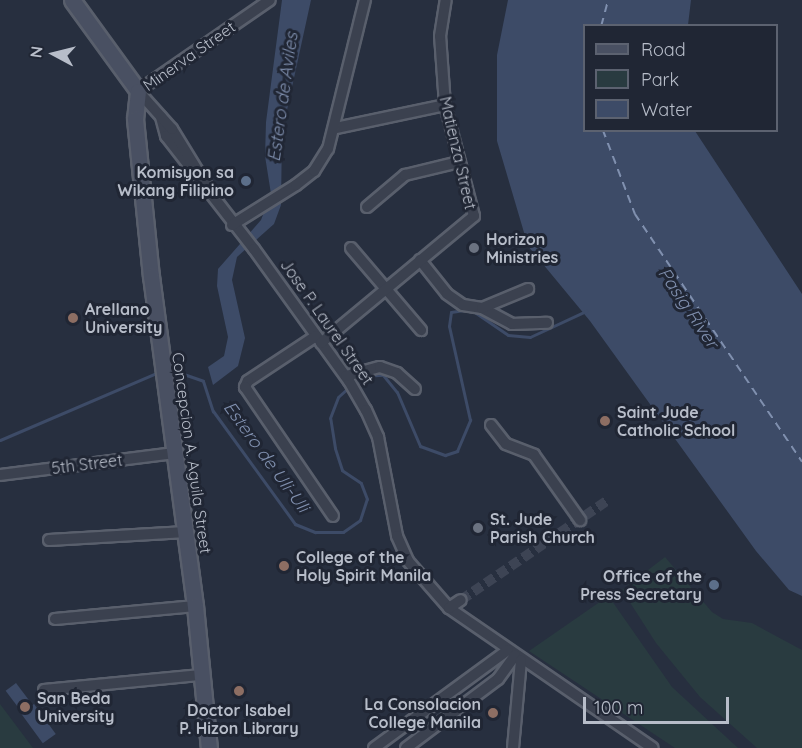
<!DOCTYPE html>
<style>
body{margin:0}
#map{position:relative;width:802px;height:748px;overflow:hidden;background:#272f3f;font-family:Quicksand,sans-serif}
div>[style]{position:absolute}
.green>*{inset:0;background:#293b40}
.water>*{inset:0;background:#3d4b67;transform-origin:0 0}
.stream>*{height:3px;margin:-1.5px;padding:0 1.5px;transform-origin:1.5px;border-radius:1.5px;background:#3d4b67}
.ferry>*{height:1.5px;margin-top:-0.75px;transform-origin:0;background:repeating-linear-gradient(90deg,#8090af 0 8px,transparent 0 14px)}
.street-tunnel>*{height:10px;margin-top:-5px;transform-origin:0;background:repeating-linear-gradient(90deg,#3d4454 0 10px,transparent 0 15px)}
.roads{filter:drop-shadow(2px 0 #595f6c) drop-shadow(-2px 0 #595f6c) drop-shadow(0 2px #595f6c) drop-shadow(0 -2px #595f6c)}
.street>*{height:10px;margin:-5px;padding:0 5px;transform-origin:5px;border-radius:5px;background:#3b414f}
.secondary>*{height:15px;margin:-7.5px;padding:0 7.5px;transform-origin:7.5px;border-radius:7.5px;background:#495062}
.dots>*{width:16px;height:16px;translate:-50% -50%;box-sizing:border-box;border:3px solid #202634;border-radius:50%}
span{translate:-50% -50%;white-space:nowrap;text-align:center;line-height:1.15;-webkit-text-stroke:6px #202634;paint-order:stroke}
.street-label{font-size:16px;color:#b7bdc9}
.poi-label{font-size:16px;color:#b7bdc9;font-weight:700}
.right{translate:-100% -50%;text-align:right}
.left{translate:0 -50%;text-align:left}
.water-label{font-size:18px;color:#8090af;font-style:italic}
.legend{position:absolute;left:583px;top:24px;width:195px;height:108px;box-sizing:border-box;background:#202634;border:2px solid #5c6270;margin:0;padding:8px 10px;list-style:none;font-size:18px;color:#b7bdc9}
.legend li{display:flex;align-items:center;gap:12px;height:30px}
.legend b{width:30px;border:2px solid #5c6270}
.north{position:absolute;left:24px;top:24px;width:60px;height:60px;-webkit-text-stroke:4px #202634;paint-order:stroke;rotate:277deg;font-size:16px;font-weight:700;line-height:24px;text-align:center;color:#b7bdc9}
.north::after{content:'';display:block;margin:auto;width:21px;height:27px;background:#b7bdc9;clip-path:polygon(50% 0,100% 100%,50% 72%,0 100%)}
.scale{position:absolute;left:583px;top:697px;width:146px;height:27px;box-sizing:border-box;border:3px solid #b7bdc9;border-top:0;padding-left:8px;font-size:18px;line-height:21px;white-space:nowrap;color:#b7bdc9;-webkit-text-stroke:4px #202634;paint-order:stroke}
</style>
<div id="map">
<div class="green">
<div style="clip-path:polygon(665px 557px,712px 612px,723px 619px,752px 623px,802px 650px,802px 748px,757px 748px,700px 697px,656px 643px,622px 590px)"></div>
<div style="clip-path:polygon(604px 599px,612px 601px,672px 687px,738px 748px,675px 748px,529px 651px)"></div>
<div style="clip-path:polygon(0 704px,33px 748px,0 748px)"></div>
</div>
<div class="water">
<div style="clip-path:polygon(282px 0,311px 0,282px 133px,281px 205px,274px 224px,237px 257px,232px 280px,245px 338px,238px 366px,213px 385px,208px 367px,224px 356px,228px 337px,217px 286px,218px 269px,261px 220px,271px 194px,265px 156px,266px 122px)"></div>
<div style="clip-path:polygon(508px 0,691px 0,688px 25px,584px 26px,584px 130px,695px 131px,802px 294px,802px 596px,789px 590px,756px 551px,590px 321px,528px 246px,497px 141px,497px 55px)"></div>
<div style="left:16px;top:683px;width:21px;height:13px;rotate:53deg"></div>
<div style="left:34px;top:704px;width:37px;height:16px;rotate:54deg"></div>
</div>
<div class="stream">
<div style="left:473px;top:311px;width:42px;rotate:34.4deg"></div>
<div style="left:508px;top:335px;width:22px;rotate:5deg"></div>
<div style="left:530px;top:337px;width:62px;rotate:-24.9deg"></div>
<div style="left:169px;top:369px;width:36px;rotate:19deg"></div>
<div style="left:203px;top:381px;width:32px;rotate:72deg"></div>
<div style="left:213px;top:411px;width:140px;rotate:54deg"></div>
<div style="left:295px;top:524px;width:22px;rotate:22deg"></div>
<div style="left:315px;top:532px;width:28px"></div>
<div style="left:343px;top:532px;width:21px;rotate:-35deg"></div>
<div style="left:360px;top:520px;width:22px;rotate:-72deg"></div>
<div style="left:367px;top:499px;width:17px;rotate:-111deg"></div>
<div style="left:361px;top:483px;width:23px;rotate:-146deg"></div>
<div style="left:342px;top:470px;width:23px;rotate:-108deg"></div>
<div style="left:335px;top:448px;width:30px;rotate:-99deg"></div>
<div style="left:330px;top:418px;width:22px;rotate:-69deg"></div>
<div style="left:338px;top:397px;width:31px;rotate:-42deg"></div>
<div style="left:361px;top:376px;width:22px;rotate:-3deg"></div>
<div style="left:383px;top:375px;width:22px;rotate:51deg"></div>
<div style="left:397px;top:392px;width:59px;rotate:66.9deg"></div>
<div style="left:420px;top:446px;width:27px;rotate:20deg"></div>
<div style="left:445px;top:455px;width:13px;rotate:-18deg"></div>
<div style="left:457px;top:451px;width:34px;rotate:-67deg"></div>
<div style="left:470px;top:420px;width:96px;rotate:-102.6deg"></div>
<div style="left:449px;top:326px;width:14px;rotate:-82deg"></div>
<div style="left:451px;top:312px;width:13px;rotate:-9deg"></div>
<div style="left:0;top:440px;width:173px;rotate:-23.2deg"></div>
</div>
<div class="ferry">
<div style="left:601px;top:26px;width:27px;rotate:-75deg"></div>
<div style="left:603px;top:130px;width:90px;rotate:69.1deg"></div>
<div style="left:635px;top:214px;width:299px;rotate:56deg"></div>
</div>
<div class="street-tunnel">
<div style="left:461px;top:600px;width:178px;rotate:-34.2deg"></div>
</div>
<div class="roads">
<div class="street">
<div style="left:161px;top:117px;width:20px;rotate:75deg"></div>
<div style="left:166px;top:136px;width:143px;rotate:52.1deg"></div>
<div style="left:254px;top:249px;width:163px;rotate:54.3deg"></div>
<div style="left:349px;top:381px;width:34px;rotate:60deg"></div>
<div style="left:366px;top:410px;width:30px;rotate:66deg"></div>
<div style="left:378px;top:437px;width:101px;rotate:79.1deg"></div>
<div style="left:397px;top:536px;width:27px;rotate:66deg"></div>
<div style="left:408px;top:561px;width:62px;rotate:48.9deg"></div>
<div style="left:449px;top:608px;width:247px;rotate:34.5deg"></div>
<div style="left:336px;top:128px;width:111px;rotate:-11.9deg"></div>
<div style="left:210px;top:191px;width:73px;rotate:-121.5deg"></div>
<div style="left:172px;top:129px;width:51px;rotate:-131.8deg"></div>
<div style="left:138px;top:91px;width:160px;rotate:-34.6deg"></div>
<div style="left:367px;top:207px;width:50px;rotate:-40.1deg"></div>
<div style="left:405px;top:175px;width:56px;rotate:-13.5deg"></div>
<div style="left:232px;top:225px;width:75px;rotate:-32deg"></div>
<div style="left:296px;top:185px;width:23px;rotate:-38deg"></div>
<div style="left:314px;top:171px;width:26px;rotate:-58deg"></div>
<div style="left:328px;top:149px;width:154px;rotate:-76.1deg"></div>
<div style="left:351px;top:248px;width:108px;rotate:49.5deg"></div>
<div style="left:420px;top:260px;width:43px;rotate:51.5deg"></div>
<div style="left:447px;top:294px;width:19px;rotate:35deg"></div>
<div style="left:463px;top:305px;width:19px;rotate:9deg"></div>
<div style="left:482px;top:308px;width:34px;rotate:28deg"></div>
<div style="left:512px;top:324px;width:35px;rotate:-2deg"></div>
<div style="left:482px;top:308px;width:50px;rotate:-22.4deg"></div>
<div style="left:316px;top:336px;width:82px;rotate:146.5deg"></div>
<div style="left:248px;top:381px;width:7px;rotate:117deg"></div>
<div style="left:245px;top:387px;width:156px;rotate:55.7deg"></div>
<div style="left:321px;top:343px;width:199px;rotate:-39.7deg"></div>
<div style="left:474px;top:216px;width:115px;rotate:-104.6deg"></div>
<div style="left:445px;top:105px;width:69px;rotate:-94.1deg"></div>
<div style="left:440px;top:36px;width:36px;rotate:-81deg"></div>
<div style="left:346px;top:376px;width:35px;rotate:-15deg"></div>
<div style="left:380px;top:367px;width:18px;rotate:19deg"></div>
<div style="left:397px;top:373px;width:24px;rotate:42deg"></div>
<div style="left:491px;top:425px;width:24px;rotate:52deg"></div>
<div style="left:506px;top:444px;width:30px;rotate:21deg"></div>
<div style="left:534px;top:455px;width:80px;rotate:54.7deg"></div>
<div style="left:0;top:475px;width:175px;rotate:-7.2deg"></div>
<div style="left:49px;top:540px;width:137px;rotate:-3.3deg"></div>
<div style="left:449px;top:608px;width:14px;rotate:-34deg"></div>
<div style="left:55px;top:619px;width:141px;rotate:-5.3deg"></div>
<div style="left:44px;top:690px;width:158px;rotate:-5.5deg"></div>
<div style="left:374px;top:748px;width:166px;rotate:-36.2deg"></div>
<div style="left:406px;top:748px;width:115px;rotate:-36.9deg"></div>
<div style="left:498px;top:679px;width:29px;rotate:-54deg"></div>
<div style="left:513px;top:748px;width:88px;rotate:-84.8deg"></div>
</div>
<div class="secondary">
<div style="left:72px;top:0;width:112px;rotate:54deg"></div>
<div style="left:138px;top:91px;width:28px;rotate:96deg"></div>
<div style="left:135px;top:119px;width:158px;rotate:84.2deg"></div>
<div style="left:151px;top:276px;width:333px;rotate:82.4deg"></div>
<div style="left:195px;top:606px;width:143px;rotate:84.4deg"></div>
</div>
</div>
<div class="dots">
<div style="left:246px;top:181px;background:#5c6f8a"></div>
<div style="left:474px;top:248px;background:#6b7280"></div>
<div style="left:73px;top:318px;background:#8d6e63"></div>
<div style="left:605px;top:421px;background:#8d6e63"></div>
<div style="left:478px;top:528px;background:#6b7280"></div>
<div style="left:284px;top:566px;background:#8d6e63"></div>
<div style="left:714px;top:585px;background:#5c6f8a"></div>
<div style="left:239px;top:691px;background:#8d6e63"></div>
<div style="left:25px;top:707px;background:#8d6e63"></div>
<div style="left:493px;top:713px;background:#8d6e63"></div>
</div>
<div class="street-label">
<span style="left:189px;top:56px;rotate:-35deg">Minerva Street</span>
<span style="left:458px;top:153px;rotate:77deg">Matienza Street</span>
<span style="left:327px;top:322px;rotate:55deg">Jose P. Laurel Street</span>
<span style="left:192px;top:453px;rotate:82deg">Concepcion A. Aguila Street</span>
<span style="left:87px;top:464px;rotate:-7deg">5th Street</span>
</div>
<div class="poi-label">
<span class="right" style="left:234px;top:181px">Komisyon sa<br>Wikang Filipino</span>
<span class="left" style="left:486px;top:248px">Horizon<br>Ministries</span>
<span class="left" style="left:85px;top:318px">Arellano<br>University</span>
<span class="left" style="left:617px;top:421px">Saint Jude<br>Catholic School</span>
<span class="left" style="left:490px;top:528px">St. Jude<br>Parish Church</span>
<span class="left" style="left:296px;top:566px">College of the<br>Holy Spirit Manila</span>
<span class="right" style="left:702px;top:585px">Office of the<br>Press Secretary</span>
<span class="left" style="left:37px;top:707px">San Beda<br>University</span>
<span class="right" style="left:481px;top:713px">La Consolacion<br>College Manila</span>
<span style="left:239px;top:719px">Doctor Isabel<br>P. Hizon Library</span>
</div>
<div class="water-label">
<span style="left:283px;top:97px;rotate:-82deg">Estero de Aviles</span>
<span style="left:688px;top:308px;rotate:56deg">Pasig River</span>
<span style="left:266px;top:457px;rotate:54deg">Estero de Uli-Uli</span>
</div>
<ul class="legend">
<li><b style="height:8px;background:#495062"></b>Road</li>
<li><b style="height:16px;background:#293b40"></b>Park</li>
<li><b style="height:16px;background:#3d4b67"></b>Water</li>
</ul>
<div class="north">N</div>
<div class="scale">100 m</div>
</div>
